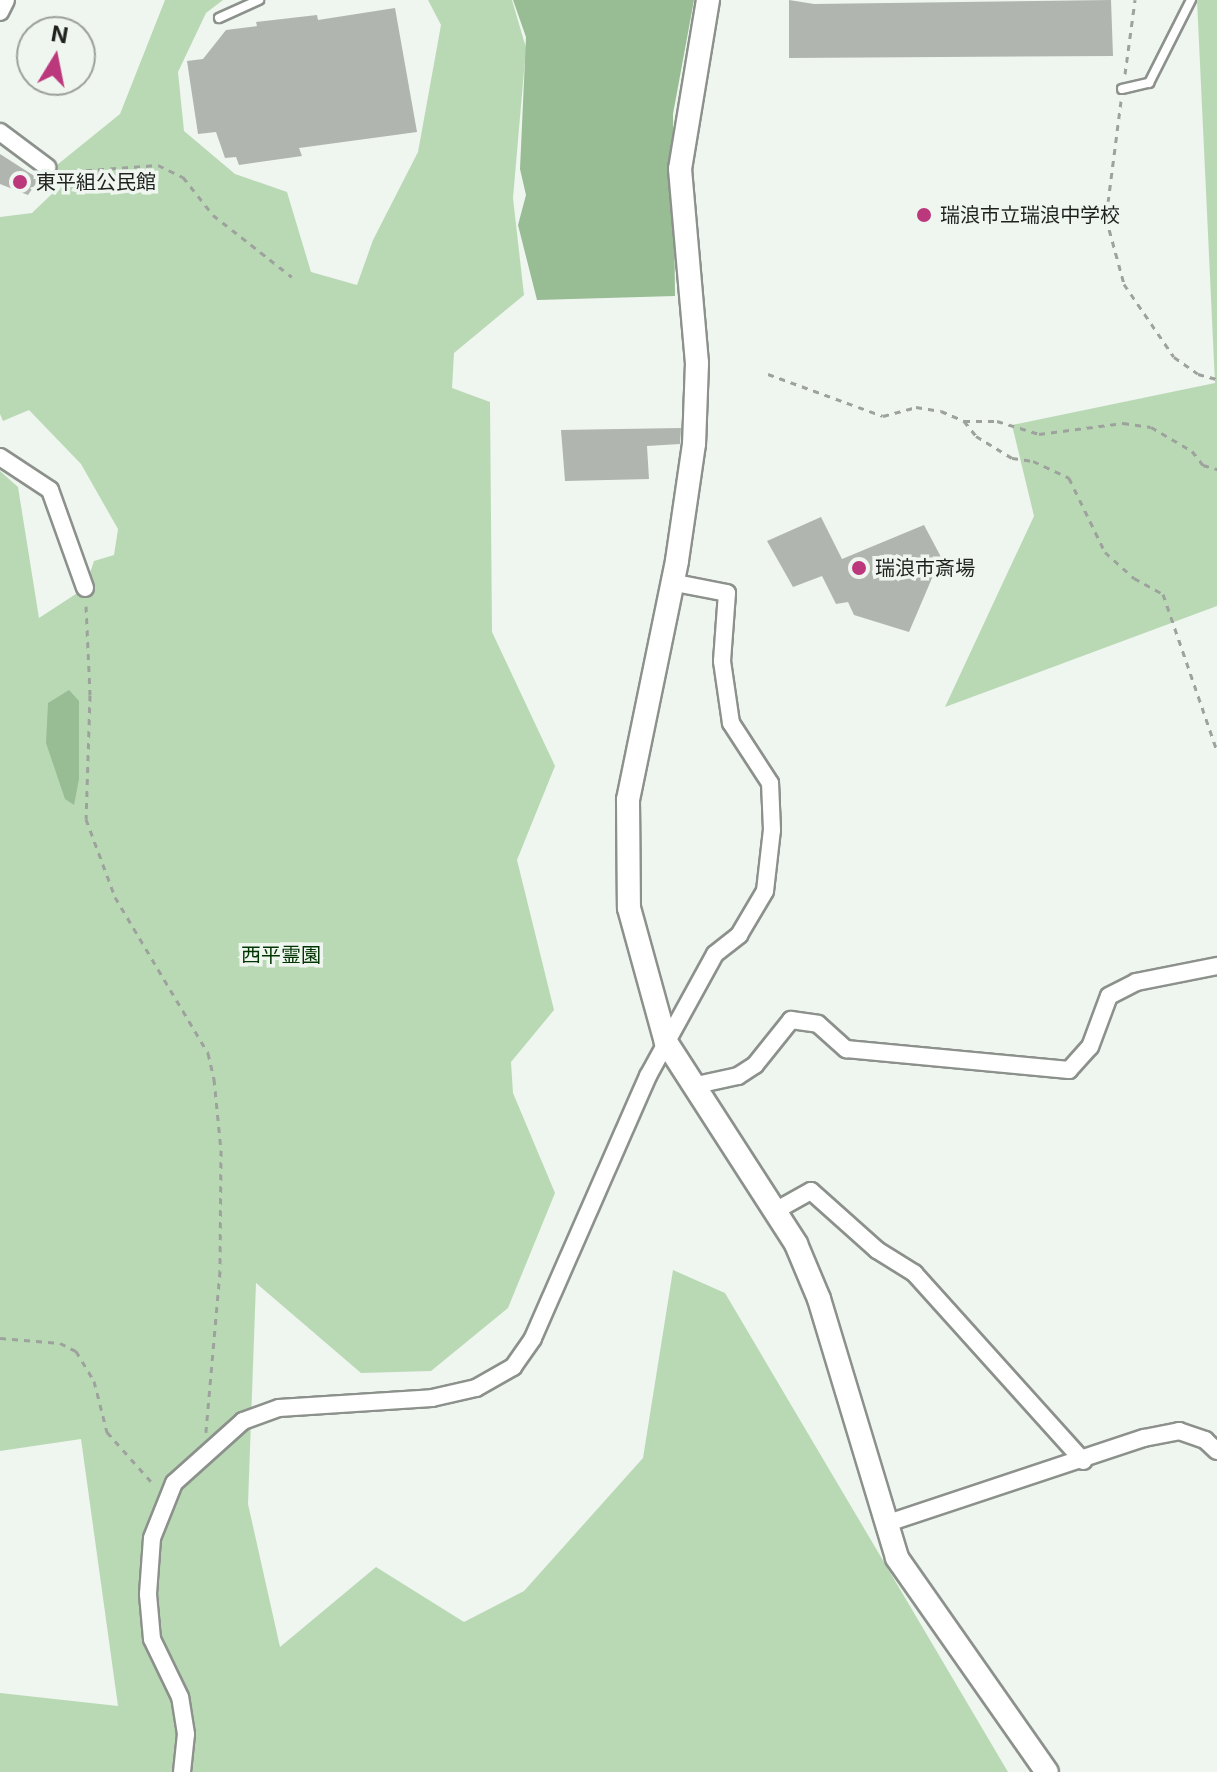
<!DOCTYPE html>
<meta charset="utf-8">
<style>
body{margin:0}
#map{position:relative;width:1217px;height:1772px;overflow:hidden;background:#eff5ef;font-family:Inter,"Noto Sans JP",sans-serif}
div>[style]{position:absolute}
.green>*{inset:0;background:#b9d9b5}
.water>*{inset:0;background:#98bc94}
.building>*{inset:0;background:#b0b5af}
.path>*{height:3px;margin-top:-1.5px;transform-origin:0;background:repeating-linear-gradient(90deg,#9da29d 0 6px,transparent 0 12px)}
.roads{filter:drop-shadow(2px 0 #8c918c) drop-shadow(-2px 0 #8c918c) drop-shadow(0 2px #8c918c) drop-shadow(0 -2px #8c918c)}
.lane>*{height:8px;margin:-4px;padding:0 4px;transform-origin:4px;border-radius:4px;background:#fff}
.street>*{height:16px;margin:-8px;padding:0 8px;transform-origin:8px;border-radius:8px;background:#fff}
.secondary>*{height:22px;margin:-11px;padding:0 11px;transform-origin:11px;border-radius:11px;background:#fff}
.dots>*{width:22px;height:22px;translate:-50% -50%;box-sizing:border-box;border:4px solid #eff5ef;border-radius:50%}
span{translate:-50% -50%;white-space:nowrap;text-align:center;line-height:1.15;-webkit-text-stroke:7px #eff5ef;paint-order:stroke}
.poi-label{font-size:20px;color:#1f211f}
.left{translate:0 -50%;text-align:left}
.park-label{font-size:20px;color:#003400}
.north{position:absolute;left:16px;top:16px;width:80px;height:80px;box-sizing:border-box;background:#eff5ef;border:2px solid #9ca09c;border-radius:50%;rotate:10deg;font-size:22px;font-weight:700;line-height:32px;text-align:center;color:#1f211f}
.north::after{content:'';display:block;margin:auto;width:28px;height:36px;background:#bc387d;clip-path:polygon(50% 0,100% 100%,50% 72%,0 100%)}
</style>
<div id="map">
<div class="green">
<div style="clip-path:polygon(165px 0,223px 0,206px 13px,178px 72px,184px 131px,235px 174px,287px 192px,311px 272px,357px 285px,373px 240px,418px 152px,441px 25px,428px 0,512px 0,526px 48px,513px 198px,524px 295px,454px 353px,452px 388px,490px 402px,492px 632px,555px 766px,517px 860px,554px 1010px,511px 1062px,513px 1093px,555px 1193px,508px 1308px,431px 1371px,361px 1373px,256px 1283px,248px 1504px,280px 1647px,376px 1567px,464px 1622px,524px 1591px,643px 1458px,673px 1270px,725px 1293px,1008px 1772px,0 1772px,0 1693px,118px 1706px,81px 1439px,0 1451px,0 471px,18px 487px,39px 618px,85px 588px,94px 561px,114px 555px,118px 529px,81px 464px,29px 410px,3px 421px,0 414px,0 217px,32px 213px,57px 189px,52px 169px,120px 114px)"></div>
<div style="clip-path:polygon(1197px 0,1217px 0,1217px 606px,945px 707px,1034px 516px,1012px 425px,1215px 383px)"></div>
</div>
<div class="water">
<div style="clip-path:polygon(513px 0,694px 0,673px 114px,675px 296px,537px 300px,518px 225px,526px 195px,520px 169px,526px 37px)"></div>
<div style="clip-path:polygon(69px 690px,79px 701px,79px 779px,74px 805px,65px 799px,46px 743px,48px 703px)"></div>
</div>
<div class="building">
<div style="clip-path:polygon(789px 0,814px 4px,1111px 0,1113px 56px,789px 58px)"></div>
<div style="clip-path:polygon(395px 8px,417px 132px,299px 148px,302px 156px,239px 165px,236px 157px,225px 158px,216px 132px,198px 134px,187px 61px,203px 59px,226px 30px,257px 26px,256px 22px,317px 15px,318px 20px)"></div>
<div style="clip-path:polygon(0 154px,39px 179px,28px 195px,0 184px)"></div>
<div style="clip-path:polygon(681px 428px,680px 444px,647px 446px,649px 479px,565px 481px,561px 430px)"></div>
<div style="clip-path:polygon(821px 517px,842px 559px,924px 525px,941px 557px,909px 632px,854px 615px,848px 602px,836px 604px,822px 576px,793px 587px,767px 541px)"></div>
</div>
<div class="path">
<div style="left:1125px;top:74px;width:75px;rotate:-82.3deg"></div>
<div style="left:1121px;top:101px;width:118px;rotate:97.3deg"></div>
<div style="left:1106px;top:218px;width:68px;rotate:74.7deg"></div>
<div style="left:1124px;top:284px;width:88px;rotate:55.6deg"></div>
<div style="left:1174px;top:357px;width:29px;rotate:35deg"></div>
<div style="left:1198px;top:374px;width:20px;rotate:15deg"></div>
<div style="left:62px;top:172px;width:96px;rotate:-4.2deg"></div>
<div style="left:158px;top:165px;width:28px;rotate:26deg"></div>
<div style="left:183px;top:177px;width:48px;rotate:51.7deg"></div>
<div style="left:213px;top:215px;width:100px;rotate:38.1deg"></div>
<div style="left:768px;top:374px;width:122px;rotate:20.1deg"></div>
<div style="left:883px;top:416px;width:34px;rotate:-15deg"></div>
<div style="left:916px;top:407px;width:25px;rotate:9deg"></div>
<div style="left:941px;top:411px;width:25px;rotate:23deg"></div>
<div style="left:964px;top:421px;width:19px;rotate:51deg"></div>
<div style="left:976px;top:436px;width:42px;rotate:31.4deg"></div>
<div style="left:1012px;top:458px;width:21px;rotate:8deg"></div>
<div style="left:1033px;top:461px;width:40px;rotate:25deg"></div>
<div style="left:1069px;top:478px;width:82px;rotate:64.1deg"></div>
<div style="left:1105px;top:552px;width:39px;rotate:42deg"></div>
<div style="left:1134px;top:578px;width:33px;rotate:29deg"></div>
<div style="left:1163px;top:594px;width:166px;rotate:71deg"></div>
<div style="left:964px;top:421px;width:33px"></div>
<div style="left:997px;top:421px;width:44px;rotate:17.2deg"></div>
<div style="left:1039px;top:434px;width:85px;rotate:-7.5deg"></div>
<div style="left:1123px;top:423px;width:28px;rotate:8deg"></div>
<div style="left:1151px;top:427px;width:48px;rotate:30.3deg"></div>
<div style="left:1192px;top:451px;width:18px;rotate:52deg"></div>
<div style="left:1203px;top:465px;width:15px;rotate:16deg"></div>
<div style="left:86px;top:606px;width:89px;rotate:87.4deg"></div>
<div style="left:90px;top:695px;width:124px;rotate:91.8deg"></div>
<div style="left:86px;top:819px;width:83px;rotate:69.6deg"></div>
<div style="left:115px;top:897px;width:182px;rotate:59.2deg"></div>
<div style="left:208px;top:1053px;width:27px;rotate:77deg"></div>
<div style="left:214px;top:1079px;width:71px;rotate:84.4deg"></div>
<div style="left:221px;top:1150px;width:121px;rotate:90.5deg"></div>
<div style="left:220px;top:1271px;width:162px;rotate:95deg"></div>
<div style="left:0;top:1338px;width:60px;rotate:4.8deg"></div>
<div style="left:60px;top:1343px;width:18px;rotate:27deg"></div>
<div style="left:76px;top:1351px;width:35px;rotate:59deg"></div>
<div style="left:94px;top:1381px;width:53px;rotate:75.7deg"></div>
<div style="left:107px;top:1432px;width:72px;rotate:48.4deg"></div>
</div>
<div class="roads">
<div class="lane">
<div style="left:219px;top:18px;width:44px;rotate:-24.2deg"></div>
<div style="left:1122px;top:89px;width:28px;rotate:-13deg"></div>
<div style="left:1149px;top:83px;width:93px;rotate:-63.2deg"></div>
</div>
<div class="street">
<div style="left:0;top:12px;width:13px;rotate:-63deg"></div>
<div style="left:0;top:132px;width:59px;rotate:36.7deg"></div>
<div style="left:0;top:457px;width:60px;rotate:33.4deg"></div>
<div style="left:50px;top:490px;width:104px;rotate:70.3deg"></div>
<div style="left:692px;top:1086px;width:47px;rotate:-12.3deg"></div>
<div style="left:738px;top:1076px;width:20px;rotate:-33deg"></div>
<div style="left:755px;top:1065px;width:58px;rotate:-51.3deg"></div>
<div style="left:791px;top:1020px;width:27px;rotate:8deg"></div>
<div style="left:818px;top:1024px;width:38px;rotate:42deg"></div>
<div style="left:846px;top:1049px;width:224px;rotate:5.4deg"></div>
<div style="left:1069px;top:1070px;width:31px;rotate:-48deg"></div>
<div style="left:1090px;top:1047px;width:54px;rotate:-69.6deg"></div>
<div style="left:1109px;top:996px;width:30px;rotate:-27deg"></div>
<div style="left:1136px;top:982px;width:83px;rotate:-11.2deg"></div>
<div style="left:775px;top:1211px;width:41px;rotate:-29.1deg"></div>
<div style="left:811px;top:1191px;width:89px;rotate:41.8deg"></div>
<div style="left:877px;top:1250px;width:44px;rotate:31.9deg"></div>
<div style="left:914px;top:1273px;width:253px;rotate:48deg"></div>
<div style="left:885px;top:1524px;width:273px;rotate:-18.4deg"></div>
<div style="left:1144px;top:1438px;width:36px;rotate:-11deg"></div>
<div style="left:1179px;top:1431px;width:28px;rotate:19deg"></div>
<div style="left:1205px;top:1440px;width:16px;rotate:43deg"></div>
<div style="left:182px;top:1772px;width:38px;rotate:-84deg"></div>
<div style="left:186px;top:1734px;width:37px;rotate:-99deg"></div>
<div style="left:180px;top:1697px;width:64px;rotate:-115.8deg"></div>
<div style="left:152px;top:1639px;width:45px;rotate:-95.1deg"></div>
<div style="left:148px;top:1594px;width:56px;rotate:-85.9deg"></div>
<div style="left:152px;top:1538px;width:59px;rotate:-68.2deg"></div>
<div style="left:174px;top:1483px;width:93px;rotate:-41.9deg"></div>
<div style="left:243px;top:1421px;width:38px;rotate:-20deg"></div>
<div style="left:279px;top:1408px;width:153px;rotate:-3.7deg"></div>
<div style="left:432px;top:1398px;width:45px;rotate:-12.8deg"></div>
<div style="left:476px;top:1388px;width:43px;rotate:-29.6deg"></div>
<div style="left:513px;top:1367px;width:35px;rotate:-55deg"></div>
<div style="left:533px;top:1338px;width:286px;rotate:-66.3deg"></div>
<div style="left:648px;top:1076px;width:139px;rotate:-61.2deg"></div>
<div style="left:715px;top:954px;width:31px;rotate:-38deg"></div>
<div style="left:739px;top:935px;width:51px;rotate:-59.4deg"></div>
<div style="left:765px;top:891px;width:61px;rotate:-83.5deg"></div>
<div style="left:772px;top:830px;width:47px;rotate:-92.4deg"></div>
<div style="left:770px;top:783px;width:72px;rotate:-123deg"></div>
<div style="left:731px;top:723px;width:63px;rotate:-98.3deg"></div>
<div style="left:722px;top:661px;width:68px;rotate:-85.8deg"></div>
<div style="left:727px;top:593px;width:57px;rotate:-168.9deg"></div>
</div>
<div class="secondary">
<div style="left:708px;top:0;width:171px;rotate:99.4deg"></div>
<div style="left:680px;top:169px;width:195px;rotate:85deg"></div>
<div style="left:697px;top:363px;width:81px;rotate:92.1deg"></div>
<div style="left:694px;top:444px;width:118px;rotate:98.3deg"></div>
<div style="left:677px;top:561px;width:244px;rotate:101.6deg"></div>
<div style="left:628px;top:800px;width:108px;rotate:89.5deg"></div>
<div style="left:629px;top:908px;width:139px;rotate:74.6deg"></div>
<div style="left:666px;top:1042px;width:240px;rotate:57.2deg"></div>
<div style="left:796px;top:1244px;width:60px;rotate:67.3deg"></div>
<div style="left:819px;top:1299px;width:270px;rotate:73.2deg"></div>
<div style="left:897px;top:1558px;width:261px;rotate:55deg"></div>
</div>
</div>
<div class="dots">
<div style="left:20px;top:182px;background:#bc387d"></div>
<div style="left:924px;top:215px;background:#bc387d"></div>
<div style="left:859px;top:568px;background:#bc387d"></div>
</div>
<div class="poi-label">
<span class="left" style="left:36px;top:182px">東平組公民館</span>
<span class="left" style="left:940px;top:215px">瑞浪市立瑞浪中学校</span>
<span class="left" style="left:875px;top:568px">瑞浪市斎場</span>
</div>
<div class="park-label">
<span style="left:281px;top:955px">西平霊園</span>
</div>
<div class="north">N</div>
</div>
